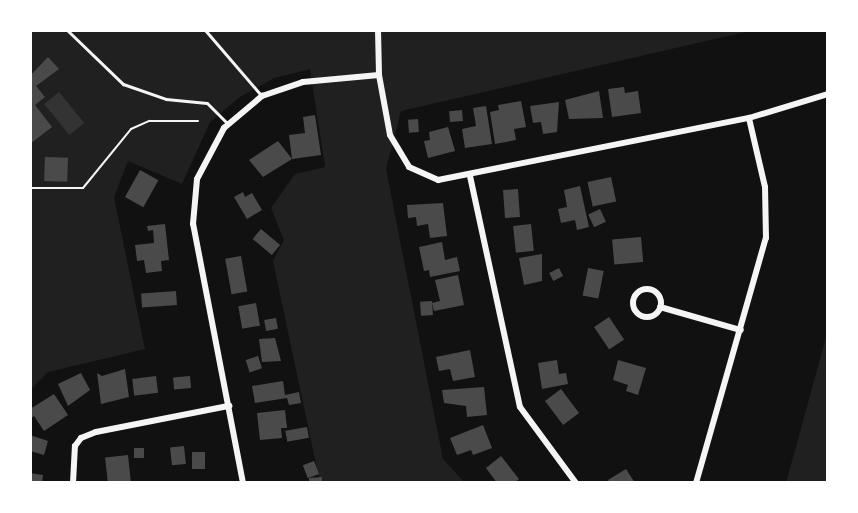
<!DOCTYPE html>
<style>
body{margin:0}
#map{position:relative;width:858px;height:513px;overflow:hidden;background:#111;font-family:Karla,sans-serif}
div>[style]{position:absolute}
.green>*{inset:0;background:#202020}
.water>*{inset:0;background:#333;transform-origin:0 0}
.building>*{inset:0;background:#4a4a4a;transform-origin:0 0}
.path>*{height:2px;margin:-1px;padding:0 1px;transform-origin:1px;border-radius:1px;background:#f5f5f5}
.service>*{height:3px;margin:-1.5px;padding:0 1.5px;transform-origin:1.5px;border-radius:1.5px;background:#f5f5f5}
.minor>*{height:6px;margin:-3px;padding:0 3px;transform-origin:3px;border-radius:3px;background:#f5f5f5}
.minor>.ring{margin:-3px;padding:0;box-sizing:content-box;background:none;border:6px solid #f5f5f5;border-radius:50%}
span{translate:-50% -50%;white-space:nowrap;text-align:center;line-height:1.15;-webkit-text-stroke:6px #fff;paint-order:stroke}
.frame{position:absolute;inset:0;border:32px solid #fff;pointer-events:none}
</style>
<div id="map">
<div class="green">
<div style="clip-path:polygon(30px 30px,754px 30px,401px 111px,386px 169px,443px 459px,465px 483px,320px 483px,273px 261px,284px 240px,271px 208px,295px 174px,325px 167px,310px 69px,274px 78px,240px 97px,210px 122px,182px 184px,128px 161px,114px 197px,145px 349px,48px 372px,30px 390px)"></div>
<div style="clip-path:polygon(828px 330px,828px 483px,786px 483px)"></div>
</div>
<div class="water">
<div style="left:59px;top:92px;width:40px;height:19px;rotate:51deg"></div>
</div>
<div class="building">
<div style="clip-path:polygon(48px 57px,59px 69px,36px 86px,45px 97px,35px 105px,52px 127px,30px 144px,30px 76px)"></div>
<div style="clip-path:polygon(624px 87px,625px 93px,638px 91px,641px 113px,612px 117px,608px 89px)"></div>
<div style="clip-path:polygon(599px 91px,603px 118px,569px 119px,565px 100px)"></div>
<div style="clip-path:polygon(521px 101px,526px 127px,514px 129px,516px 140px,495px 144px,490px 112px,499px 110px,498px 105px)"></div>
<div style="clip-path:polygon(559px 102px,557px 132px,543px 134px,541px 122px,533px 123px,530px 106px)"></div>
<div style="clip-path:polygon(486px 106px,492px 144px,465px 148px,462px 129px,476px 126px,473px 108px)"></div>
<div style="left:462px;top:110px;width:11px;height:13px;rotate:85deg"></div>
<div style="clip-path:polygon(315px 115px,321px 155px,292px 159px,289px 135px,305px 133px,303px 117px)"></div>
<div style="left:418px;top:119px;width:13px;height:10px;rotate:86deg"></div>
<div style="clip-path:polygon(448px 127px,455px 151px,428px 158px,424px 141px,430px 140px,429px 132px)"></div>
<div style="clip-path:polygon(278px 141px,292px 159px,263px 177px,249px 160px)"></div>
<div style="left:45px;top:157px;width:23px;height:24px;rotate:2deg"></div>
<div style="left:140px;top:170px;width:21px;height:31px;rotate:29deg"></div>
<div style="left:611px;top:177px;width:25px;height:24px;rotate:78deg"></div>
<div style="clip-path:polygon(580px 186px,589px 227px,577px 230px,575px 220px,561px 223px,558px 209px,567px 207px,564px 190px)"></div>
<div style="left:518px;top:189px;width:28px;height:15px;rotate:86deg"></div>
<div style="clip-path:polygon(243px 192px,245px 197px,252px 193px,262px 210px,247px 219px,234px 197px)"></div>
<div style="clip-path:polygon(443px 203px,447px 236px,430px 238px,428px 224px,417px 226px,416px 217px,408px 218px,407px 205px)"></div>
<div style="left:600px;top:209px;width:14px;height:13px;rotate:65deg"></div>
<div style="clip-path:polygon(165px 224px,169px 260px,161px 261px,162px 271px,146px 273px,144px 260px,137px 261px,135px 245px,154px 243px,153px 230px,148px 231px,147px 226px)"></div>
<div style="left:531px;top:224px;width:27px;height:18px;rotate:84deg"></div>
<div style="left:261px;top:229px;width:25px;height:13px;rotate:40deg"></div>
<div style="left:641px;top:237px;width:25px;height:29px;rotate:85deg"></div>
<div style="clip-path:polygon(442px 242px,445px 260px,457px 257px,460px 271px,430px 277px,429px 270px,424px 271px,419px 247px)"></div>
<div style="clip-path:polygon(542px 254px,542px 281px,524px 285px,519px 258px)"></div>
<div style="left:241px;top:256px;width:36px;height:16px;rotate:80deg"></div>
<div style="left:559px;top:268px;width:9px;height:11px;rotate:63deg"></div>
<div style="left:588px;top:268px;width:16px;height:28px;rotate:11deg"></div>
<div style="clip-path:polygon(458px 275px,464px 305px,434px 311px,432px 303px,440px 301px,435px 280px)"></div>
<div style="left:176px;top:291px;width:14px;height:35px;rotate:86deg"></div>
<div style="left:432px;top:301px;width:14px;height:12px;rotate:86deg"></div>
<div style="left:256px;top:303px;width:23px;height:18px;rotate:80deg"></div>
<div style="left:609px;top:317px;width:27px;height:18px;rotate:56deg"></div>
<div style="left:276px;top:318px;width:11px;height:12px;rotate:80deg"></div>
<div style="clip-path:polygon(275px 338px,281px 361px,262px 362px,259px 339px)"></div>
<div style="clip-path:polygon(470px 350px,475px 377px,453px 381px,450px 369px,439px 371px,436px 357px)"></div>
<div style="left:258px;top:356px;width:13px;height:13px;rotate:72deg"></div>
<div style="clip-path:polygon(557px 360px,559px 374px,566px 373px,568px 384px,542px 389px,538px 363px)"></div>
<div style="clip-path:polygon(618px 360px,646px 368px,638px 395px,626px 391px,628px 385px,613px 380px)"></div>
<div style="clip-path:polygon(125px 369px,129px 397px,101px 404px,97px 373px,102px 376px)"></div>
<div style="clip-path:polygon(81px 373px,90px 390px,68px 406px,58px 384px)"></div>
<div style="left:156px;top:376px;width:17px;height:24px;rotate:83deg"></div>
<div style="left:190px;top:376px;width:12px;height:17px;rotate:85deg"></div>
<div style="clip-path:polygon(283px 381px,285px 395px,299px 392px,301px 403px,289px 405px,287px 398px,255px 403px,252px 386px)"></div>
<div style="clip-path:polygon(484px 387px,487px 415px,467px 417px,466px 406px,444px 403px,442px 390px)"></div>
<div style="left:561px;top:389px;width:30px;height:20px;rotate:53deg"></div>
<div style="clip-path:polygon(54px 394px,68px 415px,44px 431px,34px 416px,30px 419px,30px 409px)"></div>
<div style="clip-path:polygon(285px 410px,287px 428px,281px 428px,282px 438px,260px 440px,257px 413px)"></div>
<div style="clip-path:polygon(483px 425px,492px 448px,473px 455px,471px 450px,457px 455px,450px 438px)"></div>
<div style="left:307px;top:427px;width:11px;height:22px;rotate:80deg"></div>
<div style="clip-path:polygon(30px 435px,48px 441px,44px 455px,30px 451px)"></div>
<div style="left:184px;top:446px;width:18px;height:14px;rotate:84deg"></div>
<div style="left:134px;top:448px;width:10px;height:10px"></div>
<div style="left:192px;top:452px;width:13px;height:17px"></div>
<div style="left:128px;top:455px;width:28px;height:23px;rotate:84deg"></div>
<div style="clip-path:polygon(501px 456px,519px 479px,514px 483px,497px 483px,486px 468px)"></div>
<div style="left:314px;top:461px;width:14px;height:12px;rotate:69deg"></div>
<div style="clip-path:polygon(626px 469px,635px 483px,610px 483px,608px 480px)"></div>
<div style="clip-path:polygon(30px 473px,43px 475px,42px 483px,30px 483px)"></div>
<div style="clip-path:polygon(322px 477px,322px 483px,309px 483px,309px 478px)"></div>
</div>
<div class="path">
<div style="left:30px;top:188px;width:53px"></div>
<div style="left:83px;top:188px;width:76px;rotate:-50.9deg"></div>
<div style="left:131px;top:129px;width:20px;rotate:-24deg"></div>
<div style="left:149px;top:121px;width:49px"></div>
</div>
<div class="service">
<div style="left:67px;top:30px;width:78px;rotate:44deg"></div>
<div style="left:123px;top:84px;width:46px;rotate:19.2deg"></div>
<div style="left:166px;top:99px;width:41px;rotate:5.6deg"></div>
<div style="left:207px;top:103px;width:30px;rotate:45deg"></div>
<div style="left:205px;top:30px;width:86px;rotate:49.3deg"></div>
</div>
<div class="minor">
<div style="left:378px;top:30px;width:45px;rotate:88.7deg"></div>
<div style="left:379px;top:75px;width:61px;rotate:79.6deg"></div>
<div style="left:390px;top:135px;width:37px;rotate:59deg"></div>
<div style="left:409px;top:167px;width:32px;rotate:24deg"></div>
<div style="left:438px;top:180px;width:317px;rotate:-11.3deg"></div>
<div style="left:749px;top:118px;width:83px;rotate:-16.9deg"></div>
<div style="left:470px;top:176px;width:236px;rotate:77.8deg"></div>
<div style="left:520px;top:407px;width:94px;rotate:53.6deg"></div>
<div class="ring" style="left:633px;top:289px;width:22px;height:22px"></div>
<div style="left:660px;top:307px;width:84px;rotate:15.9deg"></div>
<div style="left:73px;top:483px;width:37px;rotate:-87deg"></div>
<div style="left:75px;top:446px;width:10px;rotate:-53deg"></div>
<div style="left:81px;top:438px;width:16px;rotate:-22deg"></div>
<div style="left:96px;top:432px;width:136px;rotate:-11.1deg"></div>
<div style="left:243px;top:483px;width:264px;rotate:-100.9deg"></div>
<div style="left:193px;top:224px;width:45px;rotate:-84.9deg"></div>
<div style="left:197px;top:179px;width:58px;rotate:-62.1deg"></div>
<div style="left:224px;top:128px;width:50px;rotate:-40.1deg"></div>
<div style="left:262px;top:96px;width:43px;rotate:-18.9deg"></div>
<div style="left:303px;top:82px;width:76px;rotate:-5.3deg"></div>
<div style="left:696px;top:483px;width:255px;rotate:-74.1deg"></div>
<div style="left:766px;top:238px;width:51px;rotate:-91.1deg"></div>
<div style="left:765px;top:187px;width:71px;rotate:-103.1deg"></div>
</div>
<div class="frame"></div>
</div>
